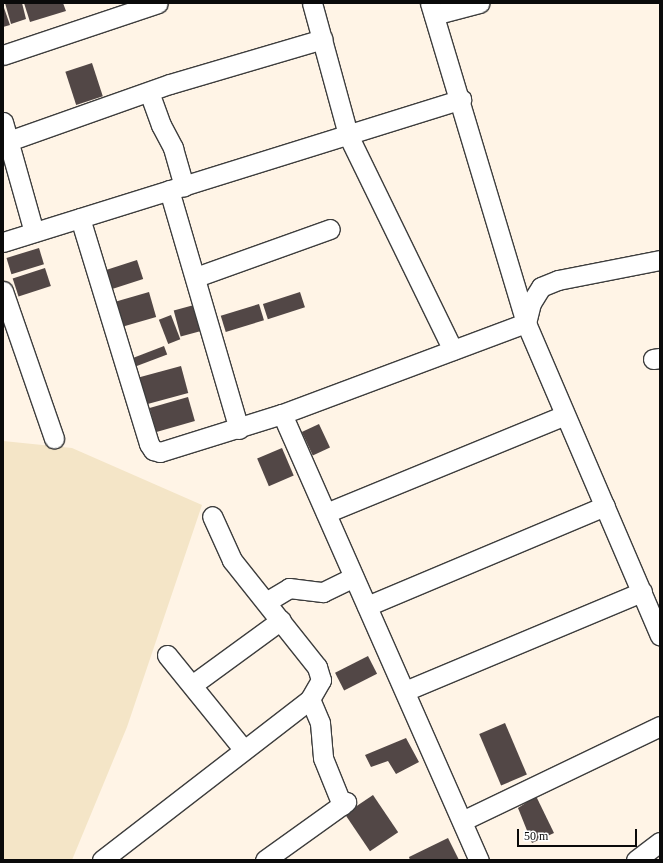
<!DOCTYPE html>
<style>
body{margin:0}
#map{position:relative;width:663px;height:863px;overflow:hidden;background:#fff4e6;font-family:"Times New Roman",serif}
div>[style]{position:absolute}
.farmland>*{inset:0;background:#f4e5c7}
.building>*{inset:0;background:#524746;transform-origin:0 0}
.roads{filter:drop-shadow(1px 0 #3d3d3d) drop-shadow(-1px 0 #3d3d3d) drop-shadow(0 1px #3d3d3d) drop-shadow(0 -1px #3d3d3d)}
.minor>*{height:19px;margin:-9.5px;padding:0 9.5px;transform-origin:9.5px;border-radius:9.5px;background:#fff}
span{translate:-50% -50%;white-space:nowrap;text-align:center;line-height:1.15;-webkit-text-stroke:4px #fff;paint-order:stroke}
.frame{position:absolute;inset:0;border:4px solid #0a0a0a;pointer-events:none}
.scale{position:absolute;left:517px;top:829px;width:120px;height:18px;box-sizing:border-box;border:2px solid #0a0a0a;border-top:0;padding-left:5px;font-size:12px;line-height:14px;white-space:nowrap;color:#0a0a0a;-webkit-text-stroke:3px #fff;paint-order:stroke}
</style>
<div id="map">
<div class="farmland">
<div style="clip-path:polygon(3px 441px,72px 448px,202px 505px,127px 727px,72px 860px,3px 860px)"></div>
</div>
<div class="building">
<div style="clip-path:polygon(5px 3px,22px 3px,26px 19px,11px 24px)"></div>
<div style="clip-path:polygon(24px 3px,63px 3px,66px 11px,30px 22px)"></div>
<div style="clip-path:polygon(3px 5px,10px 25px,3px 27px)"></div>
<div style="left:92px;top:63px;width:35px;height:28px;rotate:72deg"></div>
<div style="left:39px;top:248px;width:17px;height:34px;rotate:73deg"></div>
<div style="left:137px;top:260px;width:20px;height:35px;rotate:72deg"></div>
<div style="left:45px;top:268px;width:19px;height:34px;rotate:72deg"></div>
<div style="left:149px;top:292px;width:26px;height:36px;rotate:74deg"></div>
<div style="left:300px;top:292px;width:16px;height:39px;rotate:72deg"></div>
<div style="left:259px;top:304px;width:17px;height:40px;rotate:73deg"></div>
<div style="left:194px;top:305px;width:27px;height:21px;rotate:75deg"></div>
<div style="left:171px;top:315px;width:26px;height:13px;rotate:69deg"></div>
<div style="left:164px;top:346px;width:9px;height:34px;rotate:69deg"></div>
<div style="left:181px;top:366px;width:28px;height:43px;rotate:75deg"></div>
<div style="left:188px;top:397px;width:25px;height:40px;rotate:74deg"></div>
<div style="left:319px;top:424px;width:26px;height:19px;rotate:65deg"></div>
<div style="left:282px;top:448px;width:30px;height:27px;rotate:67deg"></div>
<div style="left:368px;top:656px;width:20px;height:37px;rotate:63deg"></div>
<div style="left:505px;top:723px;width:56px;height:28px;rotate:67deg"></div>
<div style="clip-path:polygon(406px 738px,419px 762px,396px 774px,388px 761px,371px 767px,365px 755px)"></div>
<div style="left:373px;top:795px;width:45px;height:34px;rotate:56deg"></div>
<div style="clip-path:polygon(536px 796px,554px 833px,532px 843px,518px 808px)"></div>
<div style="clip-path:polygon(448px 838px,459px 860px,410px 860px,409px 857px)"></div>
</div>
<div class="roads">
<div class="minor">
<div style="left:312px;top:3px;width:137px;rotate:74.7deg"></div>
<div style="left:348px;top:135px;width:239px;rotate:64deg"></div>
<div style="left:434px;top:15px;width:47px;rotate:-14.9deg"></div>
<div style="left:3px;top:55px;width:163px;rotate:-18.5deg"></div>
<div style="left:149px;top:92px;width:35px;rotate:70deg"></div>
<div style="left:161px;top:125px;width:26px;rotate:62deg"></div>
<div style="left:173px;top:148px;width:40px;rotate:74deg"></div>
<div style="left:3px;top:122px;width:114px;rotate:74.3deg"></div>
<div style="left:3px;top:143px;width:177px;rotate:-19.5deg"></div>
<div style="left:170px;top:84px;width:159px;rotate:-16.4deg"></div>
<div style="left:169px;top:190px;width:249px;rotate:73.7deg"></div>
<div style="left:80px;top:218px;width:236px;rotate:73deg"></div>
<div style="left:149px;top:444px;width:7px;rotate:56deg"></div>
<div style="left:153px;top:450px;width:7px;rotate:16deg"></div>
<div style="left:160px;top:452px;width:128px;rotate:-17.3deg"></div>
<div style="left:282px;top:414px;width:260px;rotate:-20.5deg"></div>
<div style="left:526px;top:323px;width:334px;rotate:-106.7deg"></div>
<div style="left:3px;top:242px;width:480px;rotate:-17.3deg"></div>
<div style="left:660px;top:260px;width:104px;rotate:168.9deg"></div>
<div style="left:558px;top:280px;width:18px;rotate:158deg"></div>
<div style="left:541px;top:287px;width:19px;rotate:122deg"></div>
<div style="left:531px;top:303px;width:21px;rotate:104deg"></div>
<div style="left:526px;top:323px;width:340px;rotate:66.8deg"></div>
<div style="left:196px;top:277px;width:142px;rotate:-19.7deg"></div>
<div style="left:3px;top:291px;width:156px;rotate:70.9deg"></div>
<div style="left:653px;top:359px;width:7px;rotate:-8deg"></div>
<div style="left:282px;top:414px;width:488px;rotate:66.2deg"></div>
<div style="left:326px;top:513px;width:258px;rotate:-22.3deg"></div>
<div style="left:266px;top:602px;width:27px;rotate:-31deg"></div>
<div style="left:289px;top:588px;width:34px;rotate:7deg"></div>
<div style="left:323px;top:592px;width:34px;rotate:-26deg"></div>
<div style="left:367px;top:606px;width:258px;rotate:-22.8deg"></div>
<div style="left:167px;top:655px;width:121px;rotate:51deg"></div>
<div style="left:192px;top:685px;width:110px;rotate:-36.1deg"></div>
<div style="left:405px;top:691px;width:257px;rotate:-22.7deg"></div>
<div style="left:310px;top:699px;width:26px;rotate:67deg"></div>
<div style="left:320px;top:723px;width:35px;rotate:85deg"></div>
<div style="left:323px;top:758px;width:51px;rotate:68deg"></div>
<div style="left:462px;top:821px;width:220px;rotate:-25.6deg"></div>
<div style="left:102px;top:860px;width:263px;rotate:-37.7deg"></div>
<div style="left:310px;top:699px;width:22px;rotate:-60deg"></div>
<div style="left:321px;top:680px;width:14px;rotate:-107deg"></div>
<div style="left:317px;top:667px;width:137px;rotate:-128.5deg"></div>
<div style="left:232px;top:560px;width:48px;rotate:-114.4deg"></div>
<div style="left:265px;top:860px;width:100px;rotate:-35.6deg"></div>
<div style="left:636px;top:860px;width:30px;rotate:-37deg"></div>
</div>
</div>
<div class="frame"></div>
<div class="scale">50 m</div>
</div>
